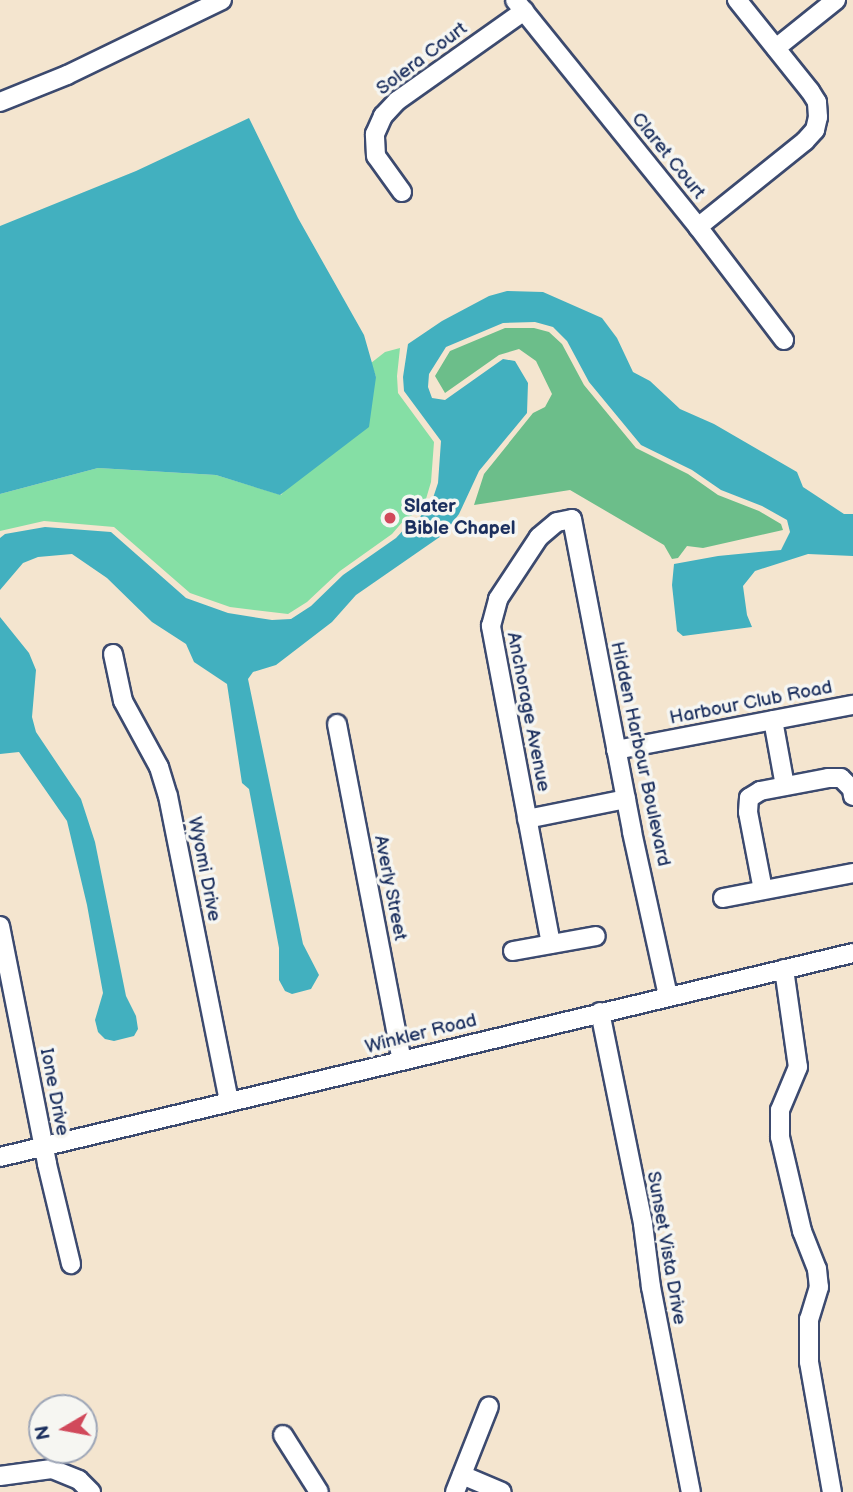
<!DOCTYPE html>
<style>
body{margin:0}
#map{position:relative;width:853px;height:1492px;overflow:hidden;background:#f4e5cf;font-family:"Balsamiq Sans",sans-serif}
div>[style]{position:absolute}
.green>*{inset:0;background:#85dfa5}
.forest>*{inset:0;background:#6cbe8a}
.water>*{inset:0;background:#42b0bf}
.roads{filter:drop-shadow(2px 0 #3c4a6f) drop-shadow(-2px 0 #3c4a6f) drop-shadow(0 2px #3c4a6f) drop-shadow(0 -2px #3c4a6f)}
.minor>*{height:18px;margin:-9px;padding:0 9px;transform-origin:9px;border-radius:9px;background:#fff}
.dots>*{width:19px;height:19px;translate:-50% -50%;box-sizing:border-box;border:4px solid #f6f6f2;border-radius:50%}
span{translate:-50% -50%;white-space:nowrap;text-align:center;line-height:1.15;-webkit-text-stroke:7px #f6f6f2;paint-order:stroke}
.street-label{font-size:19px;color:#1b2f5e}
.poi-label{font-size:19px;color:#1b2f5e;font-weight:700}
.left{translate:0 -50%;text-align:left}
.north{position:absolute;left:28px;top:1394px;width:70px;height:70px;box-sizing:border-box;background:#f6f6f2;border:2px solid #9ea6b7;border-radius:50%;rotate:260deg;font-size:19px;font-weight:700;line-height:28px;text-align:center;color:#1b2f5e}
.north::after{content:'';display:block;margin:auto;width:24px;height:32px;background:#d1495b;clip-path:polygon(50% 0,100% 100%,50% 72%,0 100%)}
</style>
<div id="map">
<div class="green">
<div style="clip-path:polygon(400px 348px,397px 376px,398px 393px,434px 442px,431px 482px,426px 499px,416px 513px,405px 519px,392px 534px,340px 571px,307px 602px,288px 614px,230px 607px,190px 593px,114px 527px,44px 521px,0 531px,0 494px,98px 468px,216px 475px,281px 495px,376px 377px,371px 363px,385px 352px)"></div>
</div>
<div class="forest">
<div style="clip-path:polygon(505px 328px,534px 328px,549px 332px,562px 344px,584px 385px,636px 448px,688px 474px,718px 495px,759px 511px,781px 524px,783px 530px,703px 548px,687px 546px,678px 558px,672px 559px,664px 545px,570px 490px,474px 505px,484px 474px,533px 413px,545px 407px,552px 394px,536px 361px,519px 349px,499px 355px,445px 393px,435px 376px,450px 351px)"></div>
</div>
<div class="water">
<div style="clip-path:polygon(249px 118px,298px 218px,364px 335px,376px 377px,369px 427px,280px 495px,216px 475px,98px 468px,0 494px,0 226px,136px 171px)"></div>
<div style="clip-path:polygon(507px 291px,543px 292px,602px 318px,617px 338px,633px 372px,650px 381px,680px 409px,714px 424px,797px 472px,803px 487px,844px 514px,853px 514px,853px 556px,808px 554px,755px 571px,743px 586px,747px 615px,752px 627px,683px 636px,677px 631px,672px 585px,674px 564px,718px 556px,781px 550px,790px 532px,787px 520px,762px 506px,721px 490px,692px 470px,641px 445px,589px 382px,567px 341px,553px 327px,535px 322px,503px 323px,446px 347px,429px 374px,428px 387px,432px 398px,445px 400px,503px 359px,515px 361px,528px 383px,527px 413px,479px 471px,459px 514px,444px 534px,356px 595px,332px 622px,276px 665px,253px 672px,248px 679px,303px 944px,319px 975px,311px 989px,292px 994px,285px 991px,279px 980px,279px 948px,249px 789px,242px 783px,227px 684px,194px 662px,186px 644px,152px 622px,107px 578px,72px 554px,38px 557px,23px 563px,0 590px,0 538px,5px 534px,45px 527px,111px 532px,186px 598px,228px 613px,272px 620px,291px 619px,311px 606px,343px 575px,396px 538px,410px 523px,420px 517px,432px 501px,438px 483px,441px 441px,404px 391px,403px 377px,408px 344px,442px 321px,489px 296px)"></div>
<div style="clip-path:polygon(0 617px,29px 653px,36px 670px,32px 717px,36px 732px,81px 799px,95px 842px,126px 996px,136px 1016px,138px 1029px,134px 1036px,114px 1041px,105px 1039px,98px 1032px,95px 1020px,103px 993px,87px 905px,67px 821px,19px 752px,0 754px)"></div>
</div>
<div class="roads">
<div class="minor">
<div style="left:515px;top:0;width:292px;rotate:51.1deg"></div>
<div style="left:698px;top:227px;width:142px;rotate:52.7deg"></div>
<div style="left:776px;top:48px;width:77px;rotate:-38.7deg"></div>
<div style="left:0;top:102px;width:72px;rotate:-21.9deg"></div>
<div style="left:67px;top:75px;width:172px;rotate:-25.8deg"></div>
<div style="left:402px;top:192px;width:44px;rotate:-125.8deg"></div>
<div style="left:376px;top:156px;width:22px;rotate:-93deg"></div>
<div style="left:375px;top:134px;width:20px;rotate:-66deg"></div>
<div style="left:383px;top:116px;width:21px;rotate:-47deg"></div>
<div style="left:397px;top:101px;width:156px;rotate:-35.3deg"></div>
<div style="left:698px;top:227px;width:137px;rotate:-38.8deg"></div>
<div style="left:805px;top:141px;width:15px;rotate:-48deg"></div>
<div style="left:815px;top:130px;width:13px;rotate:-77deg"></div>
<div style="left:818px;top:117px;width:15px;rotate:-94deg"></div>
<div style="left:817px;top:102px;width:13px;rotate:-122deg"></div>
<div style="left:810px;top:91px;width:117px;rotate:-128.7deg"></div>
<div style="left:113px;top:654px;width:48px;rotate:78deg"></div>
<div style="left:123px;top:701px;width:75px;rotate:61.4deg"></div>
<div style="left:159px;top:767px;width:30px;rotate:73deg"></div>
<div style="left:168px;top:796px;width:311px;rotate:78.7deg"></div>
<div style="left:773px;top:720px;width:67px;rotate:79.7deg"></div>
<div style="left:337px;top:724px;width:342px;rotate:79.1deg"></div>
<div style="left:616px;top:750px;width:241px;rotate:-10.8deg"></div>
<div style="left:527px;top:819px;width:101px;rotate:-11.4deg"></div>
<div style="left:763px;top:890px;width:79px;rotate:-100.9deg"></div>
<div style="left:748px;top:812px;width:14px;rotate:-86deg"></div>
<div style="left:749px;top:798px;width:13px;rotate:-32deg"></div>
<div style="left:760px;top:791px;width:69px;rotate:-10.8deg"></div>
<div style="left:828px;top:778px;width:13px"></div>
<div style="left:841px;top:778px;width:16px;rotate:45deg"></div>
<div style="left:852px;top:789px;width:7px;rotate:82deg"></div>
<div style="left:723px;top:898px;width:132px;rotate:-10.9deg"></div>
<div style="left:0;top:926px;width:243px;rotate:78.8deg"></div>
<div style="left:47px;top:1164px;width:103px;rotate:76.5deg"></div>
<div style="left:551px;top:944px;width:324px;rotate:-100.7deg"></div>
<div style="left:491px;top:626px;width:28px;rotate:-75deg"></div>
<div style="left:498px;top:599px;width:74px;rotate:-56.5deg"></div>
<div style="left:539px;top:537px;width:23px;rotate:-40deg"></div>
<div style="left:557px;top:522px;width:15px;rotate:-11deg"></div>
<div style="left:572px;top:519px;width:319px;rotate:79.1deg"></div>
<div style="left:632px;top:832px;width:168px;rotate:77.6deg"></div>
<div style="left:513px;top:951px;width:84px;rotate:-10.2deg"></div>
<div style="left:784px;top:969px;width:99px;rotate:81.9deg"></div>
<div style="left:798px;top:1067px;width:47px;rotate:112.7deg"></div>
<div style="left:780px;top:1110px;width:27px;rotate:90deg"></div>
<div style="left:780px;top:1137px;width:97px;rotate:76.8deg"></div>
<div style="left:802px;top:1231px;width:41px;rotate:68.5deg"></div>
<div style="left:817px;top:1269px;width:18px;rotate:84deg"></div>
<div style="left:819px;top:1287px;width:34px;rotate:107deg"></div>
<div style="left:809px;top:1319px;width:43px;rotate:90deg"></div>
<div style="left:809px;top:1362px;width:132px;rotate:80deg"></div>
<div style="left:600px;top:1012px;width:216px;rotate:78.5deg"></div>
<div style="left:643px;top:1224px;width:64px;rotate:82.8deg"></div>
<div style="left:651px;top:1287px;width:209px;rotate:79deg"></div>
<div style="left:0;top:1157px;width:877px;rotate:-13.45deg"></div>
<div style="left:283px;top:1435px;width:67px;rotate:57.7deg"></div>
<div style="left:462px;top:1475px;width:43px;rotate:23deg"></div>
<div style="left:0;top:1476px;width:52px;rotate:-7.7deg"></div>
<div style="left:52px;top:1469px;width:29px;rotate:22deg"></div>
<div style="left:79px;top:1480px;width:17px;rotate:45deg"></div>
<div style="left:455px;top:1492px;width:92px;rotate:-68.4deg"></div>
</div>
</div>
<div class="dots">
<div style="left:390px;top:518px;background:#d1495b"></div>
</div>
<div class="street-label">
<span style="left:422px;top:59px;rotate:-37deg">Solera Court</span>
<span style="left:668px;top:156px;rotate:51deg">Claret Court</span>
<span style="left:751px;top:703px;rotate:-11deg">Harbour Club Road</span>
<span style="left:528px;top:712px;rotate:79deg">Anchorage Avenue</span>
<span style="left:640px;top:754px;rotate:78deg">Hidden Harbour Boulevard</span>
<span style="left:204px;top:869px;rotate:79deg">Wyomi Drive</span>
<span style="left:390px;top:888px;rotate:79deg">Averly Street</span>
<span style="left:421px;top:1034px;rotate:-14deg">Winkler Road</span>
<span style="left:54px;top:1092px;rotate:79deg">Ione Drive</span>
<span style="left:666px;top:1248px;rotate:80deg">Sunset Vista Drive</span>
</div>
<div class="poi-label">
<span class="left" style="left:404px;top:518px">Slater<br>Bible Chapel</span>
</div>
<div class="north">N</div>
</div>
